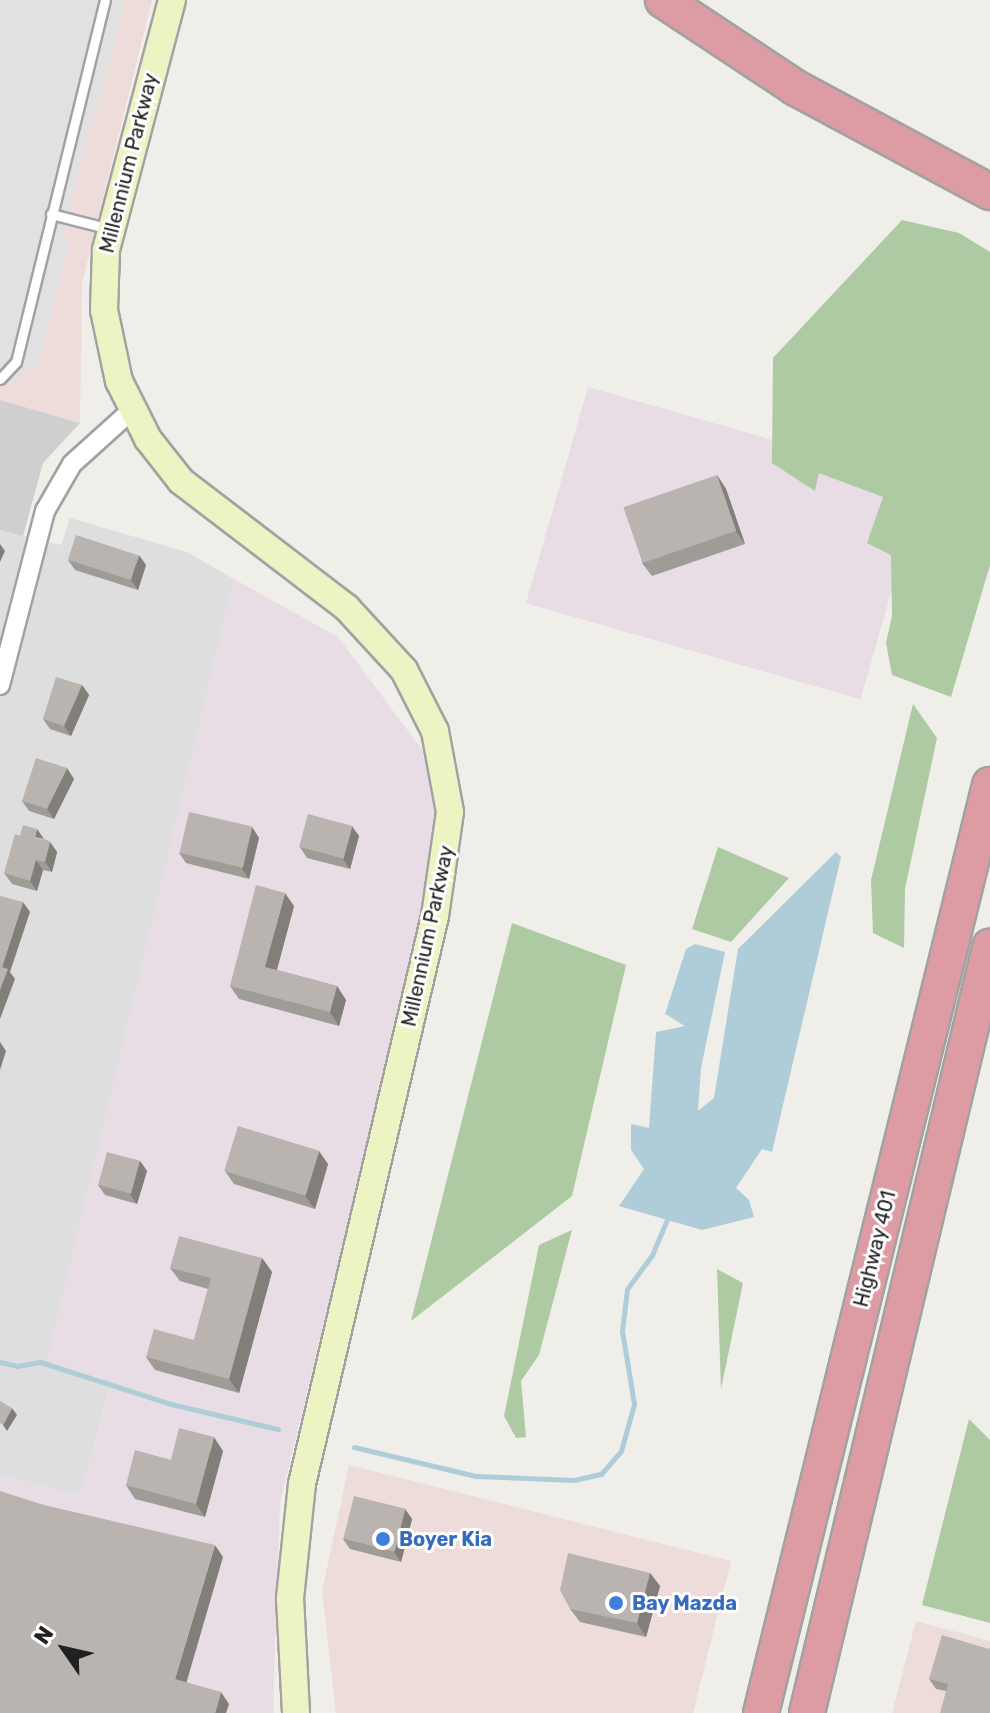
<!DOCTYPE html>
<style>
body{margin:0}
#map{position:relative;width:990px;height:1713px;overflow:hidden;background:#f0eee9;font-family:Rubik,sans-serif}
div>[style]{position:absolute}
.residential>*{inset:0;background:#dfdede}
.commercial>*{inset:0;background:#eedcdb}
.industrial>*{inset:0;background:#e8dce5;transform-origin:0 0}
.religious>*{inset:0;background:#cfcfcf}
.forest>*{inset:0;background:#adcaa3}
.parking>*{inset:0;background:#e1e1e1}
.water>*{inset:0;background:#afcdd8}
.stream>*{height:5px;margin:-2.5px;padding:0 2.5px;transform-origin:2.5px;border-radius:2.5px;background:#afcdd8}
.roads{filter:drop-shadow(2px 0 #a2a2a2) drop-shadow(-2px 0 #a2a2a2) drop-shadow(0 2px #a2a2a2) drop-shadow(0 -2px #a2a2a2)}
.lane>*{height:9px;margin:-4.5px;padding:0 4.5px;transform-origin:4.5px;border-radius:4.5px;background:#fff}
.street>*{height:18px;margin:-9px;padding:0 9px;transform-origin:9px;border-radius:9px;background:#fff}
.secondary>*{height:26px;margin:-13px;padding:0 13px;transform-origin:13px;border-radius:13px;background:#eef3c4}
.highway>*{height:34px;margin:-17px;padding:0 17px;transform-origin:17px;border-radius:17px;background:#dd9ba4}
.wall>*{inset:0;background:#9f9b96}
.shaded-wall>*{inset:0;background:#827e7a}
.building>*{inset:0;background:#b9b4af;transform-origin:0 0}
.dots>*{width:22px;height:22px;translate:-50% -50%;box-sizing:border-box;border:4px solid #fff;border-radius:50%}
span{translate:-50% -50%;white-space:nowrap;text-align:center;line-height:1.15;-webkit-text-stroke:6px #fff;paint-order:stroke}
.street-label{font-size:20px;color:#212121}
.shop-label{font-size:20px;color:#366cbe;font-weight:700}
.left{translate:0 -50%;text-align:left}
.north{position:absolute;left:24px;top:1609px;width:80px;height:80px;-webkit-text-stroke:6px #fff;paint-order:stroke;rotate:304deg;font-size:22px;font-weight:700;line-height:32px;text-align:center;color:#212121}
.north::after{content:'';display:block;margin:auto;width:28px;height:36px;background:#212121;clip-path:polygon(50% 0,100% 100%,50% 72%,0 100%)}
</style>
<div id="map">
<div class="residential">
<div style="clip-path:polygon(70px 518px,187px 552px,234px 579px,47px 1364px,111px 1383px,80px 1496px,0 1475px,0 530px,61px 545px)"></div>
</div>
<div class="commercial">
<div style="clip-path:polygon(0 0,152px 0,82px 283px,80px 423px,0 400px)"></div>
<div style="clip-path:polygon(349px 1465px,731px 1561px,693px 1713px,336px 1713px,322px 1591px)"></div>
<div style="clip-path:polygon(916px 1621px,990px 1641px,990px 1713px,892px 1713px)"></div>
</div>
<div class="industrial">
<div style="left:588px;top:387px;width:348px;height:225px;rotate:16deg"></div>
<div style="clip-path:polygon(234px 579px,338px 637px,432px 763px,436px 861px,280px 1503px,273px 1713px,0 1713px,0 1475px,80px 1496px,111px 1384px,46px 1364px)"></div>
</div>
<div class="religious">
<div style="clip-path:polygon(0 400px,80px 423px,43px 463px,23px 536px,0 530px)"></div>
</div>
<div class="forest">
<div style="clip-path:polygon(902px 220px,959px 233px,990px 252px,990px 565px,951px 697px,892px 675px,886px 643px,892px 616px,891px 555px,867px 543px,883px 497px,819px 473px,815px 491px,772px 463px,773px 358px)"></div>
<div style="clip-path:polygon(913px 704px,937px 738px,905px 889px,904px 948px,873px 933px,871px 880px)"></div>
<div style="clip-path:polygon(718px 847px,789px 878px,731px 942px,692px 929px)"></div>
<div style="clip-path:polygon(512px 923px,626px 965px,572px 1196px,411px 1321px)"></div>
<div style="clip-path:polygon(572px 1230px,539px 1355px,521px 1381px,526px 1437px,516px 1438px,504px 1416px,539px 1245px)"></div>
<div style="clip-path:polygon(717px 1269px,743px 1283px,721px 1389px)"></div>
<div style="clip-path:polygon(969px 1419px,990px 1440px,990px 1623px,922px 1605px)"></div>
</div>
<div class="parking">
<div style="clip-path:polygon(0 0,125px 0,62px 239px,70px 242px,37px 368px,25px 365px,15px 383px,0 380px)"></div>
</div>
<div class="water">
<div style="clip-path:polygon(836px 852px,841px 857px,772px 1152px,762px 1149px,736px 1188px,749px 1200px,754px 1217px,702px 1230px,619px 1206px,644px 1169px,631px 1150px,631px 1124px,649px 1128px,656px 1032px,685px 1026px,665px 1014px,686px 949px,695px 944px,725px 952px,701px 1068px,698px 1111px,714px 1098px,738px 949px)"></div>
</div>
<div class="stream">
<div style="left:0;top:1362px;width:17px;rotate:13deg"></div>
<div style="left:17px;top:1366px;width:23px;rotate:-10deg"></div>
<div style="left:40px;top:1362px;width:138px;rotate:17.8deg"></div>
<div style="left:171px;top:1404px;width:110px;rotate:13.2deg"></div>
<div style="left:354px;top:1447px;width:125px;rotate:13.4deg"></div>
<div style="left:476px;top:1476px;width:98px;rotate:2.3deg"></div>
<div style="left:574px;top:1480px;width:28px;rotate:-13deg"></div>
<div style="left:601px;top:1474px;width:30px;rotate:-49deg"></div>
<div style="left:621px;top:1451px;width:49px;rotate:-74.5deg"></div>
<div style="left:634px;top:1404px;width:74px;rotate:-99.3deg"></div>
<div style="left:622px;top:1331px;width:42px;rotate:-83.2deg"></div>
<div style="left:627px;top:1289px;width:42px;rotate:-53.7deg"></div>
<div style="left:652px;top:1255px;width:38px;rotate:-67deg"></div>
</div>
<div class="roads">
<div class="lane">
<div style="left:51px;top:214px;width:61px;rotate:14.3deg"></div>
<div style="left:0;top:379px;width:23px;rotate:-47deg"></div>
<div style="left:16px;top:362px;width:373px;rotate:-76.2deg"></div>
</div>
<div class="street">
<div style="left:0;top:685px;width:180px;rotate:-75.5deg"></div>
<div style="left:45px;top:511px;width:54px;rotate:-60.1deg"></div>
<div style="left:72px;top:464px;width:81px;rotate:-42deg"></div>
</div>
<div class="secondary">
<div style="left:172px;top:0;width:259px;rotate:104.8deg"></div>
<div style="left:106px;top:250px;width:60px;rotate:91.9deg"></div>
<div style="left:104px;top:310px;width:73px;rotate:78.1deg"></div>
<div style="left:119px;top:381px;width:65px;rotate:63.4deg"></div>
<div style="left:148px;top:439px;width:53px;rotate:51.8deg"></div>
<div style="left:181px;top:481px;width:208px;rotate:37.4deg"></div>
<div style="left:346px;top:607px;width:86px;rotate:47.4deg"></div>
<div style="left:404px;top:670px;width:68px;rotate:63.1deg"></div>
<div style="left:435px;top:731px;width:82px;rotate:79.5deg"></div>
<div style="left:450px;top:812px;width:105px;rotate:98.2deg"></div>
<div style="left:435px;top:916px;width:583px;rotate:103.18deg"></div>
<div style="left:302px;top:1484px;width:115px;rotate:96deg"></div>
<div style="left:290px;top:1598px;width:115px;rotate:87deg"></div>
</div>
<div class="highway">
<div style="left:663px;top:0;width:159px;rotate:33.5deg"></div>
<div style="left:796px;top:88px;width:220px;rotate:28.2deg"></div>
<div style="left:761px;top:1713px;width:956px;rotate:-76.14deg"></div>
<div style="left:807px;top:1713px;width:788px;rotate:-76.56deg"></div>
</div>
</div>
<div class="wall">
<div style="clip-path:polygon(717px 475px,726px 489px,745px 544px,652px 576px,642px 563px)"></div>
<div style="clip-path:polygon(68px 560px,146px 565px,138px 590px,75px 570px)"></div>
<div style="clip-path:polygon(82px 685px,89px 695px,71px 736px,50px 729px,43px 719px)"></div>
<div style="clip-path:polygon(74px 779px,54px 819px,29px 811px,22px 801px)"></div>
<div style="clip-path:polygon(252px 827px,259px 838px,249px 879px,186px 863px,179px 853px)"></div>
<div style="clip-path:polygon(359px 836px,350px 869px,307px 858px,300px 847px)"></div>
<div style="clip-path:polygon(44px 839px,50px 842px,57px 852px,52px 872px,43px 870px,37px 891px,12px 884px,4px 873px)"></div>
<div style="clip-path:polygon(294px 906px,277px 970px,337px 986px,346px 1000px,339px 1026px,239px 999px,230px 986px)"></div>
<div style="clip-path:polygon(140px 1161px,147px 1171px,137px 1204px,105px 1195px,98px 1185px)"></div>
<div style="clip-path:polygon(328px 1164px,315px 1209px,234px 1184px,225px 1171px)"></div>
<div style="clip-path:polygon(262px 1258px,272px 1272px,239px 1393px,155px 1370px,146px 1357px,194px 1340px,208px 1289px,180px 1281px,170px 1268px)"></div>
<div style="clip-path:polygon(223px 1451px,205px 1517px,135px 1499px,126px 1485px,171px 1460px)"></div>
<div style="clip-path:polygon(405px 1509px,412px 1519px,401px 1562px,350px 1549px,343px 1539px)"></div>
<div style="clip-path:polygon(650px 1573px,660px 1586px,646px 1637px,580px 1622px,570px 1609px)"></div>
<div style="clip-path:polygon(989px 1649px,990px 1713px,946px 1691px,936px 1689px,929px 1679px)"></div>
</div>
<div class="shaded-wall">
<div style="clip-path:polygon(717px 475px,726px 489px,745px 544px,736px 531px)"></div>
<div style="clip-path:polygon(0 544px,5px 551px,0 562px)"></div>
<div style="clip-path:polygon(139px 555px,146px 565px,138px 590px,131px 580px)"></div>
<div style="clip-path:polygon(82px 685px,89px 695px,71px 736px,64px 726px)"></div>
<div style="clip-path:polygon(67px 768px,74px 779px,54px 819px,47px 809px)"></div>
<div style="clip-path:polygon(352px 826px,359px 836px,350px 869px,343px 859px)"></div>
<div style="clip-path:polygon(252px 827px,259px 838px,249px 879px,242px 869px)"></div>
<div style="clip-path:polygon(37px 829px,44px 839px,35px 837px)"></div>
<div style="clip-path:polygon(50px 842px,57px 852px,52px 872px,45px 862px)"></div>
<div style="clip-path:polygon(36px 860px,43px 870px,37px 891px,30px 881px)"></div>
<div style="clip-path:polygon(285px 893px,294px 906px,274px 980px,265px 967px)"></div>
<div style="clip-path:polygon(23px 902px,30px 912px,10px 972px,15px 979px,0 1019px,0 990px,2px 967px)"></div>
<div style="clip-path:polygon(337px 986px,346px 1000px,339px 1026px,330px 1012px)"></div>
<div style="clip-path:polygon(0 1042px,6px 1051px,0 1070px)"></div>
<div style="clip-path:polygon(319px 1151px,328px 1164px,315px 1209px,305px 1196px)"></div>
<div style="clip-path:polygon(140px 1161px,147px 1171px,137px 1204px,130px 1194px)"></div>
<div style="clip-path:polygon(262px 1258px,272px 1272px,239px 1393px,229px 1379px)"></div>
<div style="clip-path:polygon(12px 1408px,17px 1415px,7px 1431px,3px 1425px)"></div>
<div style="clip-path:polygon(214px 1437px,223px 1451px,205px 1517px,196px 1504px)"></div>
<div style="clip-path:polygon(405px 1509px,412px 1519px,401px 1562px,394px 1552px)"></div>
<div style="clip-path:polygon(215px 1545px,223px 1557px,184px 1691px,175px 1679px)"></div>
<div style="clip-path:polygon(650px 1573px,660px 1586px,646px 1637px,637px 1623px)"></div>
<div style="clip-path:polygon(221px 1692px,229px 1704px,226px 1713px,215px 1713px)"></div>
</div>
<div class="building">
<div style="left:717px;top:475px;width:59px;height:99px;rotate:71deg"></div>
<div style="left:76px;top:535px;width:66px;height:26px;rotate:18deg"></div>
<div style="clip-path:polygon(56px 677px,82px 685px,64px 726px,43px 719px)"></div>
<div style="clip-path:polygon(36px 758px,67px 768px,47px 809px,22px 801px)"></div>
<div style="left:189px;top:812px;width:65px;height:42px;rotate:13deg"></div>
<div style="left:308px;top:814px;width:46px;height:34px;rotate:15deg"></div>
<div style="clip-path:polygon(23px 825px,37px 829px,35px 837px,50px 842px,45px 862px,36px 860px,30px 881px,4px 873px,15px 834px,20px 836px)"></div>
<div style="clip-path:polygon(256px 885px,285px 893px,265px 967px,337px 986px,330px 1012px,230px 986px)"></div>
<div style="clip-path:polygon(0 896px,23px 902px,2px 967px,8px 969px,0 990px)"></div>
<div style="left:238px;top:1126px;width:85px;height:47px;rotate:17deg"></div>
<div style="left:107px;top:1152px;width:34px;height:34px;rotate:15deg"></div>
<div style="clip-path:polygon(179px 1236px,262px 1258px,229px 1379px,146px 1357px,154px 1329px,194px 1340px,211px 1278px,170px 1268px)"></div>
<div style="clip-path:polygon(0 1401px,12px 1408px,3px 1425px,0 1423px)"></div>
<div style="clip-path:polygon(179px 1428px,214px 1437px,196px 1504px,126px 1485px,135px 1450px,171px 1460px)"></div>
<div style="clip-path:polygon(0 1491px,44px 1505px,215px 1545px,175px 1679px,221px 1692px,215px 1713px,0 1713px)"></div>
<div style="left:354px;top:1496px;width:53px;height:44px;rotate:14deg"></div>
<div style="clip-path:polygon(568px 1553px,650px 1573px,637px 1623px,570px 1609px,560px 1590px)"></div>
<div style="clip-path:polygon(942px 1635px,989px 1649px,990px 1646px,990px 1713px,940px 1713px,948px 1684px,929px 1679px)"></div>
</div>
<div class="dots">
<div style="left:383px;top:1539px;background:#3f7fe0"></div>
<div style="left:616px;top:1603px;background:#3f7fe0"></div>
</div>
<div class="street-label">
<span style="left:129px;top:163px;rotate:-76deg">Millennium Parkway</span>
<span style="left:428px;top:936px;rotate:-78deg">Millennium Parkway</span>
<span style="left:875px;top:1249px;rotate:-76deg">Highway 401</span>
</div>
<div class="shop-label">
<span class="left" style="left:399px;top:1539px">Boyer Kia</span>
<span class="left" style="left:632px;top:1603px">Bay Mazda</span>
</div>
<div class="north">N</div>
</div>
